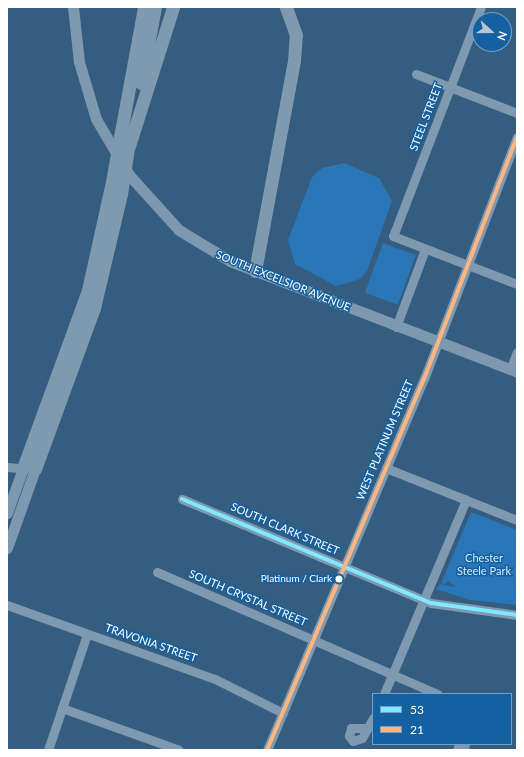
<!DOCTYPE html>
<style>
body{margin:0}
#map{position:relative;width:524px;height:757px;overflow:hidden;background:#345d80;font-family:Lato,sans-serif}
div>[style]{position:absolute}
.green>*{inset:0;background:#2a76b6;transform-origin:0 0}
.minor>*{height:9px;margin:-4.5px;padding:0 4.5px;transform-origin:4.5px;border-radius:4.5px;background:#7f99b0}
.major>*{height:11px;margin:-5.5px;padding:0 5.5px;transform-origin:5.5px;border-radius:5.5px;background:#7e98af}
.highway>*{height:13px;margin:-6.5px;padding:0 6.5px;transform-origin:6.5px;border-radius:6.5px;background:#7f99af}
.highway-bridge>*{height:13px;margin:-6.5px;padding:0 6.5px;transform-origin:6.5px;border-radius:6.5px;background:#7f99af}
.bus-1>*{height:4px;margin:-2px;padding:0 2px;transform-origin:2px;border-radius:2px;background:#80e8ff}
.bus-2>*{height:4px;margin:-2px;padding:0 2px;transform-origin:2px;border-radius:2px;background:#ffb580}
.dots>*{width:11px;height:11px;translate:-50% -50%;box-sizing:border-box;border:2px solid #1460a0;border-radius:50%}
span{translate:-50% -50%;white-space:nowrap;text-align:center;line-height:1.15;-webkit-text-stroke:3px #1460a0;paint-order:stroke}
.bus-label{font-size:10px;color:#fff}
.right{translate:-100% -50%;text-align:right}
.street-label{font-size:11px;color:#fff}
.park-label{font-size:11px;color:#d6ecfd}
.frame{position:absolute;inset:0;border:8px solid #fff;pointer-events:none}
.legend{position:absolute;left:372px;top:693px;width:140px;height:52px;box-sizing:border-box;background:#1460a0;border:1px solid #72a0c6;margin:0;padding:5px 7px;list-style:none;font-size:12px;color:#fff}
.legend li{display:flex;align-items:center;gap:8px;height:20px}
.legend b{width:20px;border:1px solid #72a0c6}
.north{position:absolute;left:472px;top:12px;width:40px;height:40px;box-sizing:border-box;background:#1460a0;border:1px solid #72a0c6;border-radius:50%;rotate:111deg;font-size:11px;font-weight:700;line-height:16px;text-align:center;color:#fff}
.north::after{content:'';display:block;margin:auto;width:14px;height:18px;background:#b8c6d3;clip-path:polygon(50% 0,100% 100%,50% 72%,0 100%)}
</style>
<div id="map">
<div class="green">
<div style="clip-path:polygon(344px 163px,379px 178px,392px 201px,367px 271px,360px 279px,336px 286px,295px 264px,288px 240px,312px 177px,322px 168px)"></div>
<div style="left:383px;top:243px;width:35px;height:53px;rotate:20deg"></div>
<div style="clip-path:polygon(471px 512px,517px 530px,517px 605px,470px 600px,436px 589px,440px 584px,456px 587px,448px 581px,445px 584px,441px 583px)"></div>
</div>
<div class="minor">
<div style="left:481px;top:7px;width:245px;rotate:111deg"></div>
<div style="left:393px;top:236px;width:133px;rotate:21.2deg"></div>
<div style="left:416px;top:74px;width:108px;rotate:21.1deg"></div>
<div style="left:396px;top:327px;width:83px;rotate:-69.6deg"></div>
<div style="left:510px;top:370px;width:19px;rotate:-69deg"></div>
<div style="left:7px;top:467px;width:21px;rotate:5deg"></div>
<div style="left:386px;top:468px;width:141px;rotate:21.7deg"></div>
<div style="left:182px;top:499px;width:270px;rotate:22.7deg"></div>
<div style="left:431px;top:603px;width:87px;rotate:7.9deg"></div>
<div style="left:157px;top:572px;width:306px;rotate:23.5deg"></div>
<div style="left:7px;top:605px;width:221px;rotate:19.6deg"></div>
<div style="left:215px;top:679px;width:76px;rotate:26.6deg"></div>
<div style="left:384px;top:694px;width:211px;rotate:-67.1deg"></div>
<div style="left:62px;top:708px;width:124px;rotate:19.7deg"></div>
<div style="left:367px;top:728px;width:16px;rotate:180deg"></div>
<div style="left:351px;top:728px;width:8px;rotate:104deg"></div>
<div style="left:349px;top:736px;width:6px;rotate:51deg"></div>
<div style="left:353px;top:741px;width:9px;rotate:-18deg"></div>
<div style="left:362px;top:738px;width:23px;rotate:-61deg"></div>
<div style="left:48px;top:750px;width:122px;rotate:-71.4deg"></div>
<div style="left:267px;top:750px;width:403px;rotate:-67.1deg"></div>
<div style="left:424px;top:379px;width:259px;rotate:-69deg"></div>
<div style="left:457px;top:750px;width:6px;rotate:-72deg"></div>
<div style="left:464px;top:750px;width:6px;rotate:-81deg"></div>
</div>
<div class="major">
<div style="left:73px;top:7px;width:55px;rotate:83.8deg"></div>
<div style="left:79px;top:62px;width:59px;rotate:73.4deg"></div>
<div style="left:96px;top:119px;width:66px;rotate:59.2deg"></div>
<div style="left:130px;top:176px;width:73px;rotate:47.8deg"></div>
<div style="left:179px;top:230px;width:60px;rotate:31.3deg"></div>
<div style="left:230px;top:261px;width:308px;rotate:21.1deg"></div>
<div style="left:7px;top:513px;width:48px;rotate:-70.4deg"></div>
<div style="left:7px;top:548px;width:84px;rotate:-70.5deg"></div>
</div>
<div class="highway">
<div style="left:141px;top:83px;width:77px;rotate:-79.6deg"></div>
<div style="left:120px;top:137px;width:132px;rotate:-79.5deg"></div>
<div style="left:129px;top:146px;width:146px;rotate:-72.4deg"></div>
<div style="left:255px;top:271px;width:214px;rotate:-79.5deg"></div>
<div style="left:294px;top:61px;width:26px;rotate:-86deg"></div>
<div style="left:296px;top:35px;width:30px;rotate:-110deg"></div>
<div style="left:23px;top:468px;width:189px;rotate:-69.9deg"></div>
<div style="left:88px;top:290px;width:111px;rotate:-77.5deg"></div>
<div style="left:35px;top:469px;width:171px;rotate:-69.9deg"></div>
<div style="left:94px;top:308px;width:117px;rotate:-76.7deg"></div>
</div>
<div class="highway-bridge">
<div style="left:112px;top:182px;width:46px;rotate:-79.9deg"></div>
<div style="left:121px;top:194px;width:47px;rotate:-81.3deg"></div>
</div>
<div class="bus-1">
<div style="left:182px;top:499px;width:270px;rotate:22.7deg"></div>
<div style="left:431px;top:603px;width:87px;rotate:7.9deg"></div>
</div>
<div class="bus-2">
<div style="left:267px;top:750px;width:403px;rotate:-67.1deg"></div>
<div style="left:424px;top:379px;width:259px;rotate:-69deg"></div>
</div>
<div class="dots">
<div style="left:339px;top:579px;background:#fff"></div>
</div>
<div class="bus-label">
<span class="right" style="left:332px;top:579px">Platinum / Clark</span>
</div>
<div class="street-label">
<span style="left:426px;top:117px;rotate:-69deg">STEEL STREET</span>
<span style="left:283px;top:281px;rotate:22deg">SOUTH EXCELSIOR AVENUE</span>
<span style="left:385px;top:440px;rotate:-67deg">WEST PLATINUM STREET</span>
<span style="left:285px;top:529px;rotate:23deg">SOUTH CLARK STREET</span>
<span style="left:248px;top:598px;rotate:23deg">SOUTH CRYSTAL STREET</span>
<span style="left:151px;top:643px;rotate:19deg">TRAVONIA STREET</span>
</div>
<div class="park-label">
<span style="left:484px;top:565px">Chester<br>Steele Park</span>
</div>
<div class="frame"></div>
<ul class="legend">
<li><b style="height:5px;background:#80e8ff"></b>53</li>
<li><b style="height:5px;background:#ffb580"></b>21</li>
</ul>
<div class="north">N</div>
</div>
